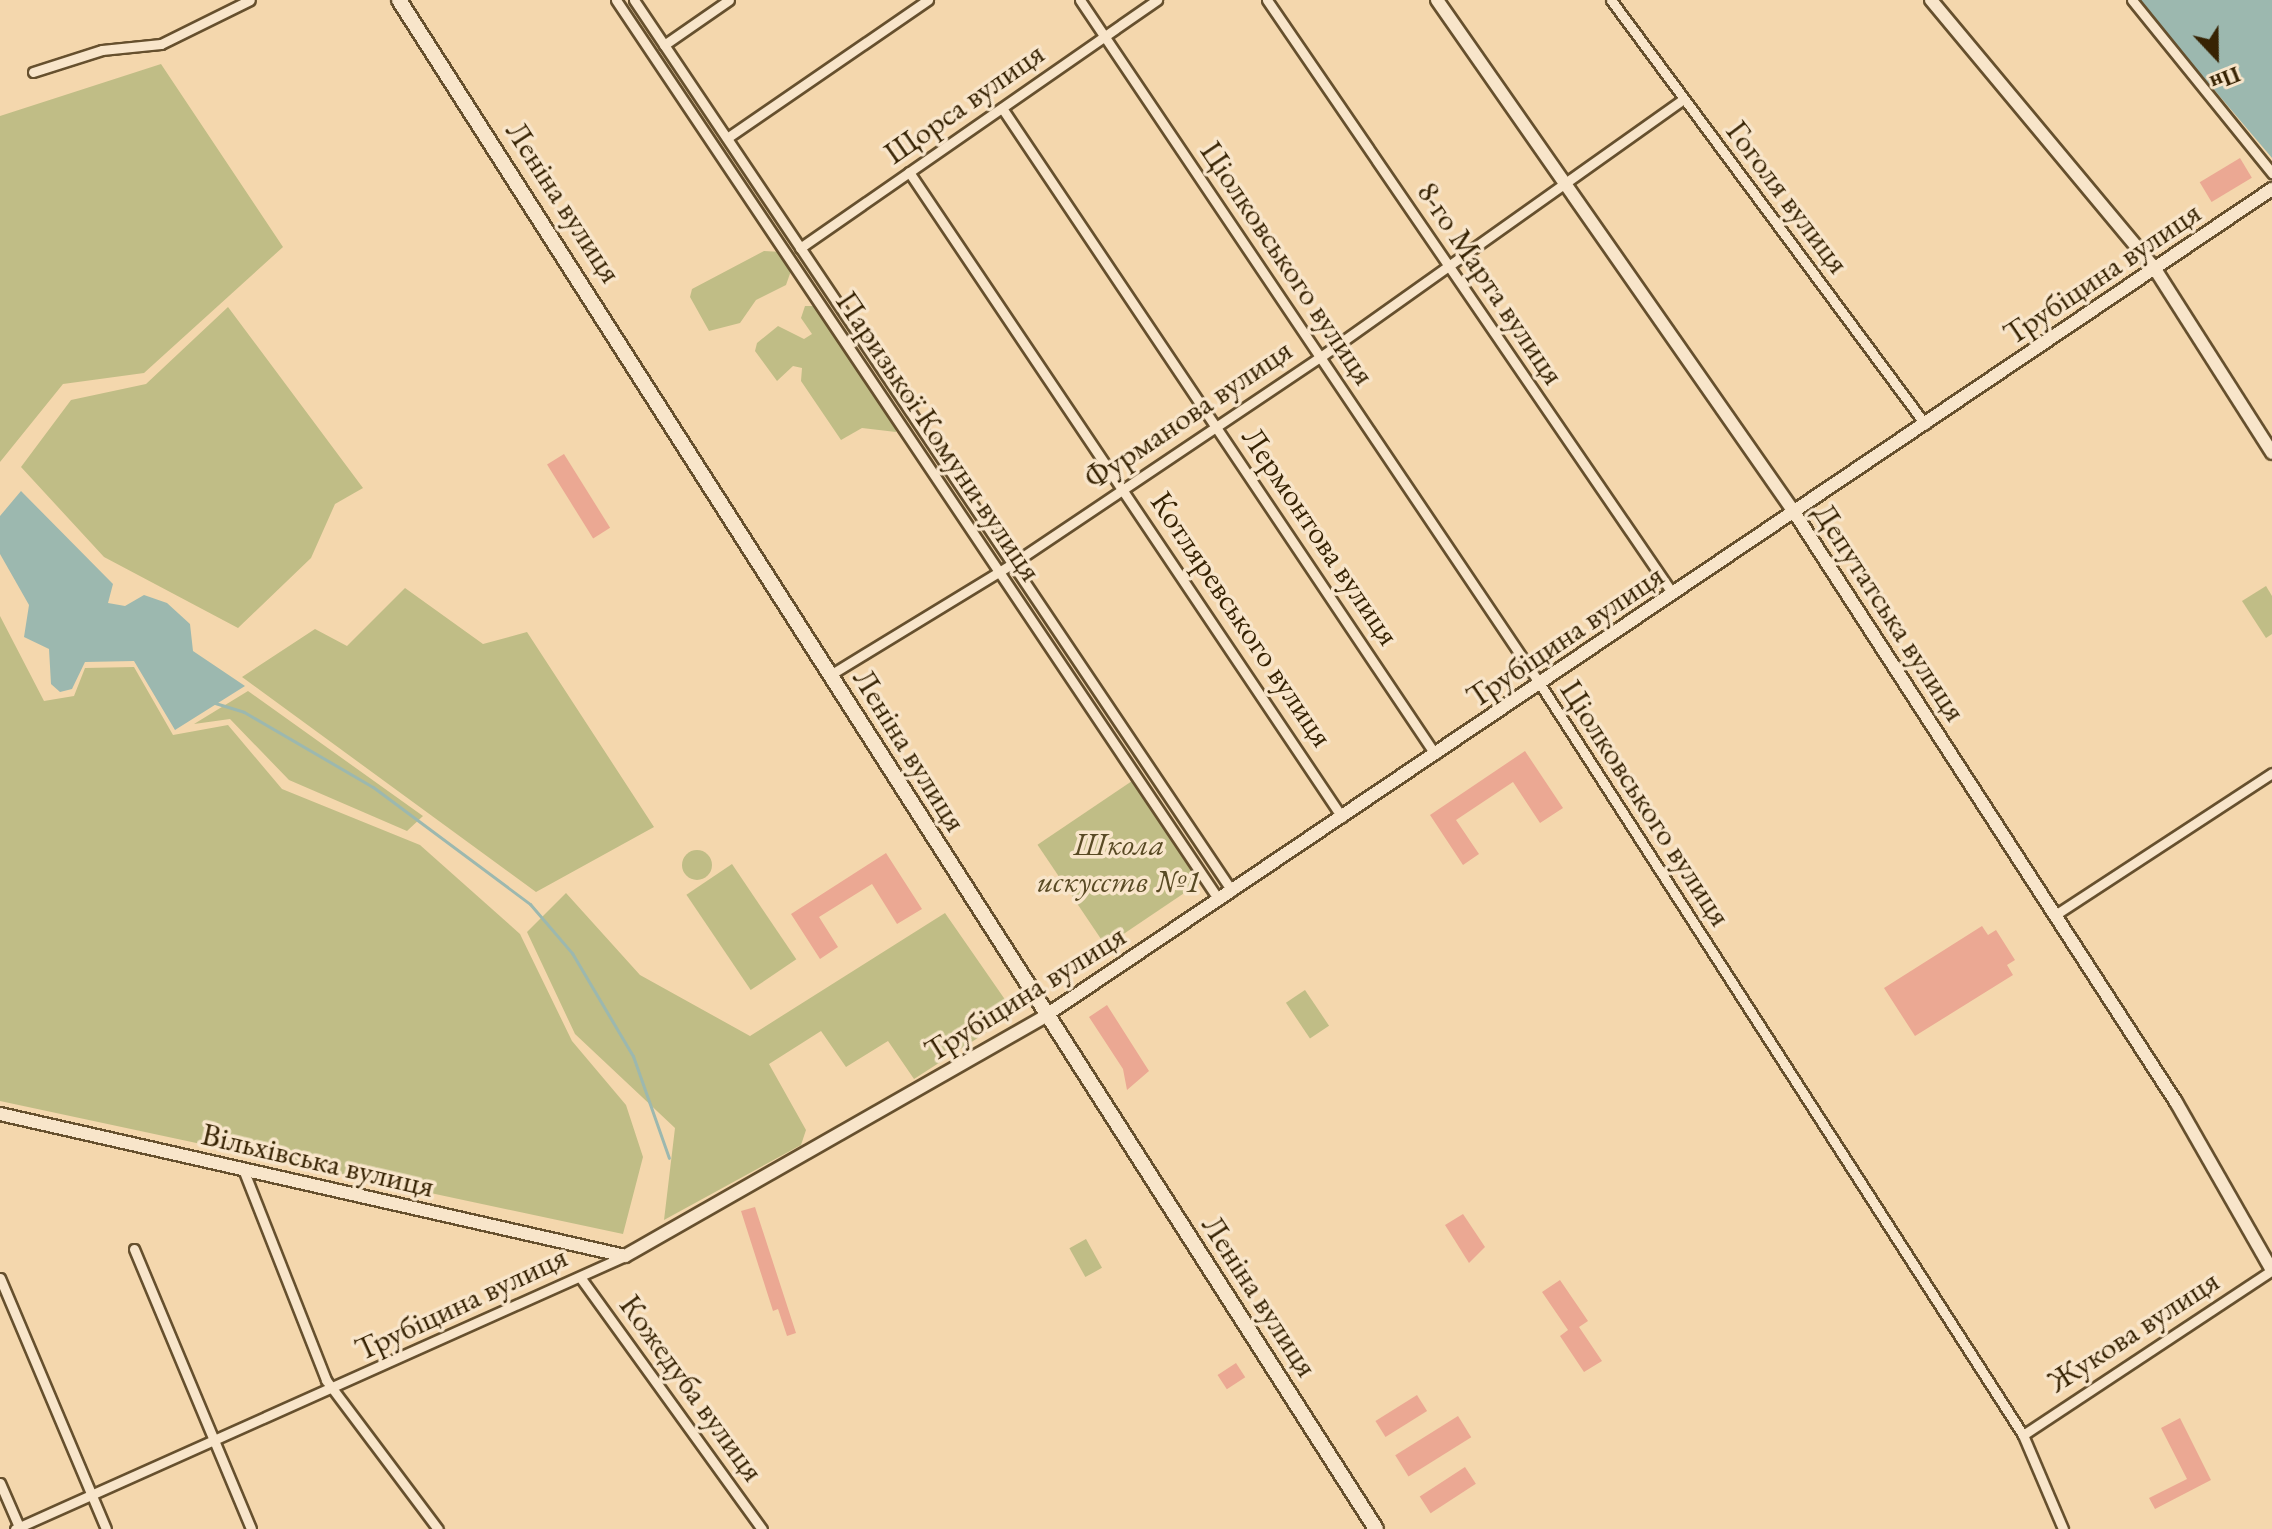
<!DOCTYPE html>
<meta charset="utf-8">
<style>
body{margin:0}
#map{position:relative;width:2272px;height:1529px;overflow:hidden;background:#f4d7ad;font-family:"EB Garamond",serif}
div>[style]{position:absolute}
.green>*{inset:0;background:#c0bd86;transform-origin:0 0}
.round{border-radius:50%}
.water>*{inset:0;background:#9cb8af}
.stream>*{height:3px;margin:-1.5px;padding:0 1.5px;transform-origin:1.5px;border-radius:1.5px;background:#9cb8af}
.building>*{inset:0;background:#eba893;transform-origin:0 0}
.roads{filter:drop-shadow(2px 0 #66502e) drop-shadow(-2px 0 #66502e) drop-shadow(0 2px #66502e) drop-shadow(0 -2px #66502e)}
.minor>*{height:9px;margin:-4.5px;padding:0 4.5px;transform-origin:4.5px;border-radius:4.5px;background:#f8e5ca}
.tertiary>*{height:12px;margin:-6px;padding:0 6px;transform-origin:6px;border-radius:6px;background:#f8e5ca}
.secondary>*{height:14px;margin:-7px;padding:0 7px;transform-origin:7px;border-radius:7px;background:#f8e5ca}
span{translate:-50% -50%;white-space:nowrap;text-align:center;line-height:1.15;-webkit-text-stroke:7px #f8e5ca;paint-order:stroke}
.street-label{font-size:32px;color:#372303}
.park-label{font-size:32px;color:#594a24;font-style:italic}
.north{position:absolute;left:2176px;top:16px;width:80px;height:80px;-webkit-text-stroke:6px #f8e5ca;paint-order:stroke;rotate:158deg;font-size:22px;font-weight:700;line-height:32px;text-align:center;color:#372303}
.north::after{content:'';display:block;margin:auto;width:28px;height:36px;background:#372303;clip-path:polygon(50% 0,100% 100%,50% 72%,0 100%)}
</style>
<div id="map">
<div class="green">
<div style="clip-path:polygon(161px 64px,283px 247px,144px 373px,63px 384px,0 462px,0 116px)"></div>
<div style="clip-path:polygon(764px 251px,782px 252px,792px 268px,786px 285px,756px 300px,740px 323px,709px 331px,690px 297px,692px 289px)"></div>
<div style="clip-path:polygon(805px 306px,813px 306px,895px 421px,896px 432px,862px 428px,841px 440px,801px 381px,802px 368px,793px 366px,777px 381px,755px 351px,757px 343px,778px 326px,804px 339px,812px 334px,801px 318px)"></div>
<div style="clip-path:polygon(228px 307px,363px 488px,335px 504px,311px 558px,238px 628px,104px 557px,21px 467px,71px 400px,146px 384px)"></div>
<div style="clip-path:polygon(2266px 586px,2272px 596px,2272px 634px,2266px 638px,2242px 601px)"></div>
<div style="clip-path:polygon(405px 588px,483px 644px,527px 632px,654px 827px,536px 892px,242px 677px,315px 629px,347px 646px)"></div>
<div style="clip-path:polygon(0 616px,44px 701px,74px 696px,85px 668px,134px 667px,173px 735px,228px 725px,282px 789px,420px 845px,520px 934px,572px 1041px,626px 1105px,643px 1157px,623px 1234px,0 1101px)"></div>
<div style="clip-path:polygon(248px 691px,423px 816px,407px 831px,289px 780px,230px 719px,194px 724px)"></div>
<div style="left:1132px;top:781px;width:122px;height:114px;rotate:56deg"></div>
<div class="round" style="left:682px;top:850px;width:30px;height:30px"></div>
<div style="left:732px;top:864px;width:115px;height:55px;rotate:56deg"></div>
<div style="clip-path:polygon(566px 893px,640px 975px,750px 1036px,945px 913px,1015px 1014px,914px 1079px,888px 1041px,846px 1067px,821px 1031px,769px 1064px,806px 1130px,801px 1145px,664px 1220px,675px 1128px,575px 1034px,527px 932px)"></div>
<div style="left:1305px;top:990px;width:43px;height:23px;rotate:56deg"></div>
<div style="left:1086px;top:1239px;width:33px;height:19px;rotate:61deg"></div>
</div>
<div class="water">
<div style="clip-path:polygon(2138px 0,2272px 0,2272px 158px)"></div>
<div style="clip-path:polygon(21px 491px,113px 584px,108px 603px,125px 606px,144px 595px,167px 603px,190px 624px,193px 651px,245px 686px,175px 730px,134px 661px,85px 662px,72px 689px,60px 692px,51px 684px,49px 649px,24px 637px,29px 605px,0 554px,0 516px)"></div>
</div>
<div class="stream">
<div style="left:215px;top:703px;width:30px;rotate:17deg"></div>
<div style="left:244px;top:712px;width:149px;rotate:30.2deg"></div>
<div style="left:373px;top:787px;width:196px;rotate:36.7deg"></div>
<div style="left:530px;top:904px;width:65px;rotate:49.4deg"></div>
<div style="left:572px;top:953px;width:120px;rotate:59.4deg"></div>
<div style="left:633px;top:1056px;width:108px;rotate:70.6deg"></div>
</div>
<div class="building">
<div style="left:2240px;top:158px;width:23px;height:47px;rotate:59deg"></div>
<div style="left:564px;top:454px;width:87px;height:20px;rotate:58deg"></div>
<div style="clip-path:polygon(1525px 751px,1563px 808px,1540px 823px,1513px 782px,1456px 820px,1479px 854px,1463px 865px,1430px 815px)"></div>
<div style="clip-path:polygon(886px 853px,922px 909px,897px 924px,872px 884px,819px 917px,838px 947px,820px 959px,791px 914px)"></div>
<div style="clip-path:polygon(1982px 926px,1988px 935px,1996px 930px,2015px 960px,2007px 965px,2013px 975px,1915px 1036px,1884px 988px)"></div>
<div style="clip-path:polygon(1107px 1005px,1149px 1071px,1127px 1090px,1123px 1069px,1089px 1017px)"></div>
<div style="clip-path:polygon(755px 1207px,796px 1333px,787px 1336px,778px 1309px,773px 1311px,741px 1211px)"></div>
<div style="clip-path:polygon(1463px 1214px,1485px 1247px,1469px 1263px,1445px 1225px)"></div>
<div style="clip-path:polygon(1560px 1280px,1588px 1321px,1579px 1327px,1602px 1361px,1584px 1372px,1560px 1336px,1568px 1330px,1542px 1292px)"></div>
<div style="left:1236px;top:1363px;width:17px;height:22px;rotate:57deg"></div>
<div style="left:1417px;top:1395px;width:19px;height:49px;rotate:58deg"></div>
<div style="left:1458px;top:1416px;width:25px;height:74px;rotate:58deg"></div>
<div style="clip-path:polygon(2180px 1418px,2211px 1480px,2155px 1509px,2149px 1498px,2187px 1479px,2161px 1428px)"></div>
<div style="left:1465px;top:1467px;width:20px;height:54px;rotate:57deg"></div>
</div>
<div class="roads">
<div class="minor">
<div style="left:616px;top:0;width:1083px;rotate:56.18deg"></div>
<div style="left:634px;top:0;width:1073px;rotate:56.13deg"></div>
<div style="left:1080px;top:0;width:824px;rotate:56.08deg"></div>
<div style="left:1540px;top:684px;width:893px;rotate:57.25deg"></div>
<div style="left:2023px;top:1435px;width:102px;rotate:66.9deg"></div>
<div style="left:1267px;top:0;width:719px;rotate:55.65deg"></div>
<div style="left:1611px;top:0;width:528px;rotate:53.48deg"></div>
<div style="left:2132px;top:0;width:223px;rotate:51deg"></div>
<div style="left:664px;top:45px;width:79px;rotate:-34.7deg"></div>
<div style="left:33px;top:72px;width:72px;rotate:-17.7deg"></div>
<div style="left:102px;top:50px;width:59px;rotate:-5.8deg"></div>
<div style="left:161px;top:44px;width:99px;rotate:-26.3deg"></div>
<div style="left:1002px;top:108px;width:778px;rotate:56.17deg"></div>
<div style="left:727px;top:138px;width:244px;rotate:-34.5deg"></div>
<div style="left:909px;top:172px;width:777px;rotate:56.13deg"></div>
<div style="left:800px;top:248px;width:435px;rotate:-34.8deg"></div>
<div style="left:830px;top:675px;width:213px;rotate:-31.4deg"></div>
<div style="left:1012px;top:564px;width:370px;rotate:-33.9deg"></div>
<div style="left:1319px;top:358px;width:447px;rotate:-35.4deg"></div>
<div style="left:2055px;top:915px;width:259px;rotate:-33.2deg"></div>
<div style="left:243px;top:1169px;width:227px;rotate:68.5deg"></div>
<div style="left:326px;top:1380px;width:186px;rotate:53.1deg"></div>
<div style="left:134px;top:1249px;width:303px;rotate:67.3deg"></div>
<div style="left:580px;top:1277px;width:311px;rotate:54.2deg"></div>
<div style="left:0;top:1278px;width:272px;rotate:67.1deg"></div>
<div style="left:2023px;top:1435px;width:299px;rotate:-33.5deg"></div>
<div style="left:0;top:1483px;width:50px;rotate:66.5deg"></div>
<div style="left:15px;top:1529px;width:668px;rotate:-24.11deg"></div>
</div>
<div class="tertiary">
<div style="left:1437px;top:0;width:624px;rotate:55.11deg"></div>
<div style="left:1794px;top:512px;width:703px;rotate:57.08deg"></div>
<div style="left:2176px;top:1102px;width:193px;rotate:60.3deg"></div>
<div style="left:1931px;top:0;width:350px;rotate:50.2deg"></div>
<div style="left:2155px;top:269px;width:218px;rotate:57.5deg"></div>
<div style="left:0;top:1114px;width:641px;rotate:12.8deg"></div>
<div style="left:625px;top:1256px;width:484px;rotate:-29.7deg"></div>
<div style="left:1045px;top:1016px;width:1480px;rotate:-33.98deg"></div>
</div>
<div class="secondary">
<div style="left:399px;top:0;width:1814px;rotate:57.42deg"></div>
</div>
</div>
<div class="street-label">
<span style="left:964px;top:103px;rotate:-35deg">Щорса вулиця</span>
<span style="left:1788px;top:197px;rotate:53deg">Гоголя вулиця</span>
<span style="left:564px;top:202px;rotate:57deg">Леніна вулиця</span>
<span style="left:1288px;top:263px;rotate:56deg">Ціолковського вулиця</span>
<span style="left:2102px;top:273px;rotate:-34deg">Трубіцина вулиця</span>
<span style="left:1491px;top:283px;rotate:56deg">8-го Марта вулиця</span>
<span style="left:1188px;top:414px;rotate:-34deg">Фурманова вулиця</span>
<span style="left:939px;top:436px;rotate:56deg">Паризької Комуни вулиця</span>
<span style="left:1321px;top:536px;rotate:56deg">Лермонтова вулиця</span>
<span style="left:1890px;top:612px;rotate:57deg">Депутатська вулиця</span>
<span style="left:1242px;top:619px;rotate:56deg">Котляревського вулиця</span>
<span style="left:1565px;top:636px;rotate:-34deg">Трубіцина вулиця</span>
<span style="left:910px;top:750px;rotate:58deg">Леніна вулиця</span>
<span style="left:1646px;top:803px;rotate:57deg">Ціолковського вулиця</span>
<span style="left:1025px;top:993px;rotate:-32deg">Трубіцина вулиця</span>
<span style="left:318px;top:1160px;rotate:13deg">Вільхівська вулиця</span>
<span style="left:1260px;top:1296px;rotate:57deg">Леніна вулиця</span>
<span style="left:461px;top:1303px;rotate:-25deg">Трубіцина вулиця</span>
<span style="left:2133px;top:1331px;rotate:-33deg">Жукова вулиця</span>
<span style="left:692px;top:1388px;rotate:54deg">Кожедуба вулиця</span>
</div>
<div class="park-label">
<span style="left:1119px;top:863px">Школа<br>искусств №1</span>
</div>
<div class="north">Пн</div>
</div>
